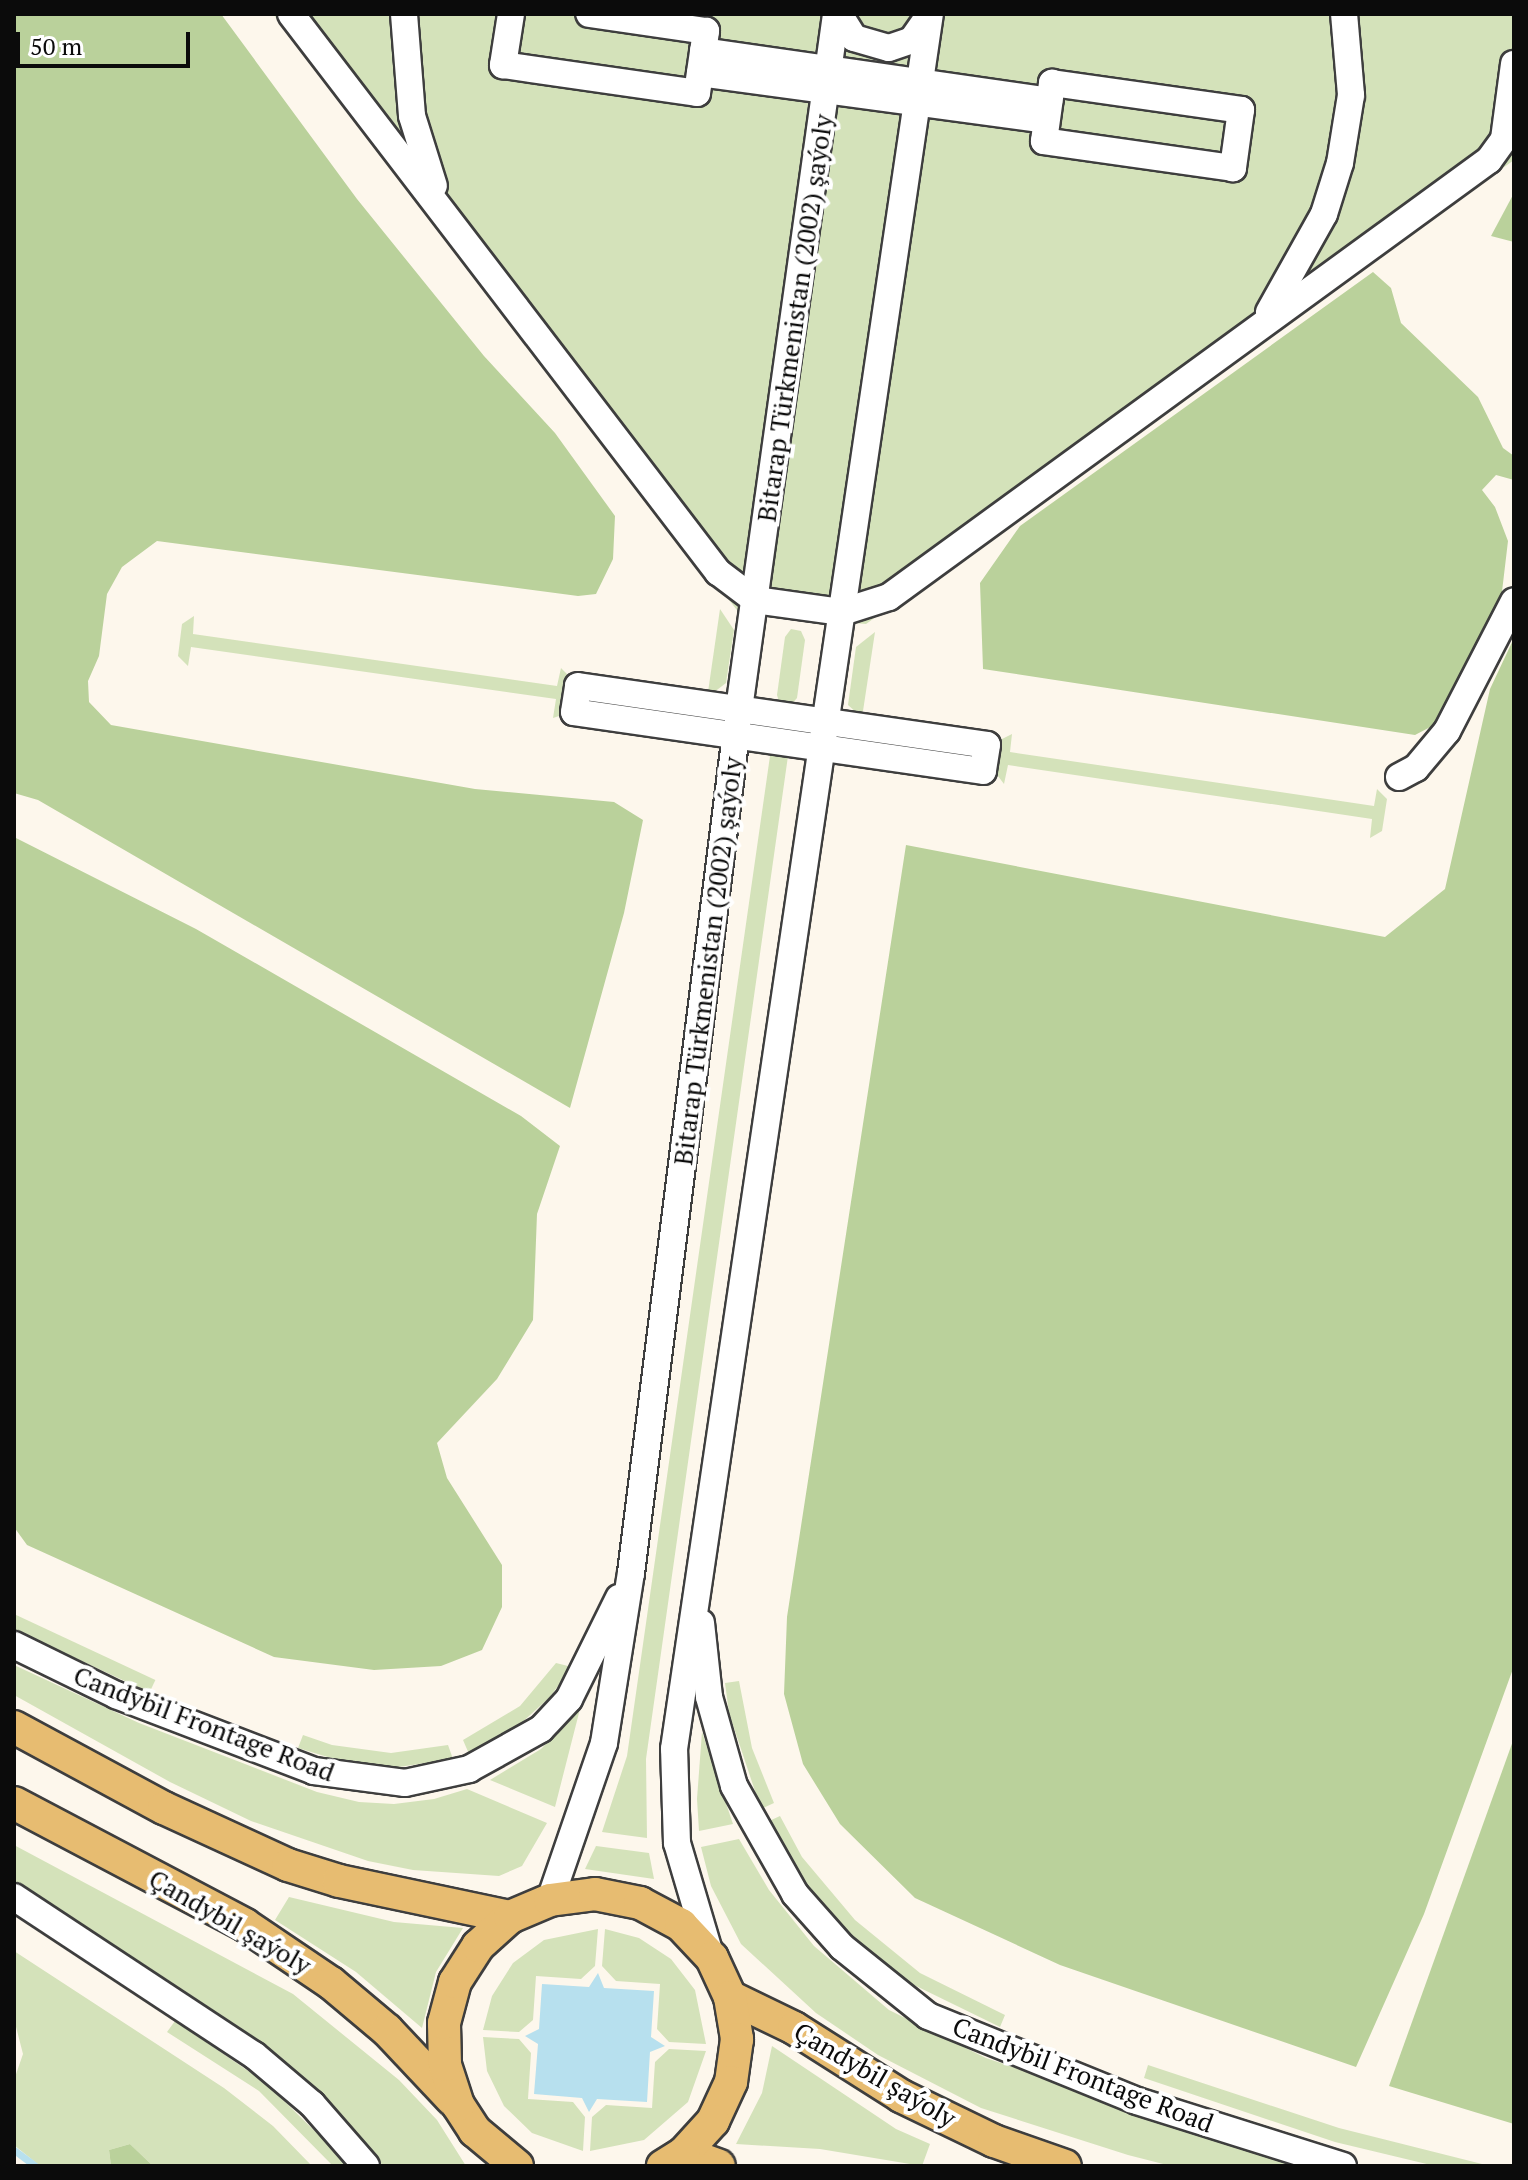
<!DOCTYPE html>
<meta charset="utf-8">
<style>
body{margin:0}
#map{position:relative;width:1528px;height:2180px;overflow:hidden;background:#fdf7ec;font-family:"PT Serif",serif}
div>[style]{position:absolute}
.green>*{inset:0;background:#d4e2ba;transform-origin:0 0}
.forest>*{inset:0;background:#bad19b}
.water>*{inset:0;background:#b7e0ee}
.stream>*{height:7px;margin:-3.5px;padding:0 3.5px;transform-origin:3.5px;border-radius:3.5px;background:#b7e0ee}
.roads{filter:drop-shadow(2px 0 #3e3e3e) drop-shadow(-2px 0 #3e3e3e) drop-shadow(0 2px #3e3e3e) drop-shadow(0 -2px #3e3e3e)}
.minor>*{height:26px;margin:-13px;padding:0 13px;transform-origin:13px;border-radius:13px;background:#fff}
.major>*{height:32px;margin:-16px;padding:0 16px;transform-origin:16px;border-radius:16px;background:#e7bc71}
span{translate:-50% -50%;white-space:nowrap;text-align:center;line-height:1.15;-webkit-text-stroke:8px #fff;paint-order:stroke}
.street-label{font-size:26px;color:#0b0b0b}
.frame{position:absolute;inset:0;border:16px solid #0b0b0b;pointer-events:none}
.scale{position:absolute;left:16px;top:32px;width:174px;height:36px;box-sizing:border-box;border:4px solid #0b0b0b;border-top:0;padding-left:10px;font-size:24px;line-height:28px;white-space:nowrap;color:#0b0b0b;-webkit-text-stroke:6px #fff;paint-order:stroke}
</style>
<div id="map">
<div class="green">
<div style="clip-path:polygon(273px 14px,1514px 14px,1514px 160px,866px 624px,740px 614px)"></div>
<div style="clip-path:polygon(720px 609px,734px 630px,726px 683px,713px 693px,708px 692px)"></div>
<div style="clip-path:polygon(194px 616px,193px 634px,557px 686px,561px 668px,570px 677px,562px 715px,553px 718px,556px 699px,191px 647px,188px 666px,178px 656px,182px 624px)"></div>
<div style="clip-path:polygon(791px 629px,801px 631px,805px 640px,797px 698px,790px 706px,780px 705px,777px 695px,785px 637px)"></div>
<div style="clip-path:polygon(875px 632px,863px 711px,858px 714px,848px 705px,856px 647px)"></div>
<div style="clip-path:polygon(1012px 734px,1010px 752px,1374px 806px,1377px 789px,1387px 799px,1382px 831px,1370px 838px,1372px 819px,1008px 765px,1004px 784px,995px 772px,1000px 740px)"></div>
<div style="clip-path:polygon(771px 749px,788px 751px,788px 756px,646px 1759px,647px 1838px,602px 1832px,627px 1756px)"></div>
<div style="left:14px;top:1614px;width:156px;height:14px;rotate:25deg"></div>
<div style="clip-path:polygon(556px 1663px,572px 1667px,550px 1697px,507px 1736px,469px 1754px,463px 1740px,520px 1706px)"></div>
<div style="clip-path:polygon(14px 1665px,139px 1723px,317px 1792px,359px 1802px,394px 1804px,434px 1799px,467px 1789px,547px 1823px,522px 1866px,499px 1876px,413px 1870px,368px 1861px,251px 1821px,170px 1782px,14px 1695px)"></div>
<div style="clip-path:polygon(739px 1681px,752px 1748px,774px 1803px,761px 1809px,729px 1713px,725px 1683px)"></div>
<div style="clip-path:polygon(580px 1709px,555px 1807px,490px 1780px,541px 1749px)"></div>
<div style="clip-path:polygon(702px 1732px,733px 1824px,699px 1831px,697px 1799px)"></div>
<div style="clip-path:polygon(303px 1735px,332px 1745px,391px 1753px,448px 1745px,453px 1759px,392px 1768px,354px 1765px,298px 1748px)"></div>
<div style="clip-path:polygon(780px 1816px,802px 1857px,855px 1920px,920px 1973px,1005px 2015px,1000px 2027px,912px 1984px,844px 1929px,790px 1864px,767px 1822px)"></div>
<div style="clip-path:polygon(739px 1839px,769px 1890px,814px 1946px,889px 2010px,986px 2058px,1304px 2166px,1171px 2166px,1128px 2155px,981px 2108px,878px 2055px,816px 2013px,741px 1944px,711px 1886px,701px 1847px)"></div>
<div style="clip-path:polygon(14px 1845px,293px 1994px,399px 2080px,437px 2120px,466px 2166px,383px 2166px,348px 2122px,263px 2045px,14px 1884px)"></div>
<div style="clip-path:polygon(596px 1846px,649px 1853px,654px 1879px,585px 1869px)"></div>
<div style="clip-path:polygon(289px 1897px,394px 1922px,463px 1928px,436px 1972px,422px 2028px,356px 1972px,275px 1920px)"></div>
<div style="clip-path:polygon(598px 1929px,595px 1966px,581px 1979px,536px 1976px,533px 2020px,519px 2032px,483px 2030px,492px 1996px,513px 1963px,544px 1940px)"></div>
<div style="clip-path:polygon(605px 1929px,639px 1938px,671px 1959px,695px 1990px,706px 2044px,669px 2042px,657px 2029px,660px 1984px,616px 1981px,602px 1966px)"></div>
<div style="clip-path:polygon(14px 1951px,224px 2088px,273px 2126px,312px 2166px,153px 2166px,130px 2144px,109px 2150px,111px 2166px,40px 2166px,14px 2145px,14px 2080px,23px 2054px,14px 2019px)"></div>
<div style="clip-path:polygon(175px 2021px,266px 2083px,350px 2166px,333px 2166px,259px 2091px,167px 2032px)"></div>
<div style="clip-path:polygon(483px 2037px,519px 2039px,531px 2053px,528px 2099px,573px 2102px,585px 2117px,583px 2151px,532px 2133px,504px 2106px,487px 2071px)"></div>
<div style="clip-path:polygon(772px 2046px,896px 2129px,930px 2144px,922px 2166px,820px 2149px,736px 2144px,762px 2093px)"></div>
<div style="clip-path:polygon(669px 2049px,706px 2051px,688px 2102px,644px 2140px,590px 2151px,592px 2117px,606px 2105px,652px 2108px,655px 2062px)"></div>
<div style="clip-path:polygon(1148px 2065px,1339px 2128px,1490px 2166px,1435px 2166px,1335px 2142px,1144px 2078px)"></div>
</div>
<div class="forest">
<div style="clip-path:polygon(14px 14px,221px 14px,357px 199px,484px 356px,555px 433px,615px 516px,613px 559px,596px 594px,578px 596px,157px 541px,122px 567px,107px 594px,99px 656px,88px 681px,89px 702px,111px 725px,475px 789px,614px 802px,643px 820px,624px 913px,570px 1108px,38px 800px,14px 793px)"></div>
<div style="clip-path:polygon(1514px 193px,1514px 242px,1491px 236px)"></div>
<div style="clip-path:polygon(1373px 272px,1391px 288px,1401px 323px,1478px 397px,1503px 448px,1514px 456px,1514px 480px,1496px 475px,1482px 490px,1495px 507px,1508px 541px,1501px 600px,1438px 723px,1415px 735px,983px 669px,980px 583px,1020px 526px)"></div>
<div style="clip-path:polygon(1514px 638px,1514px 1666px,1424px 1914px,1356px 2067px,1060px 1965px,915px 1898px,840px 1824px,803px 1764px,784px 1694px,787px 1617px,906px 845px,1385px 937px,1445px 889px,1490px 689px)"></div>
<div style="clip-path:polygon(14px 837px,196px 929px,521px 1116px,560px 1146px,537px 1214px,533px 1320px,497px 1379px,437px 1443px,447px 1478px,502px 1565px,502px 1607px,482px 1650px,441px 1666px,374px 1670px,274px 1657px,27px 1545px,14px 1527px)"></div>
<div style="clip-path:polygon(1514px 1738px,1514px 2124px,1389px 2086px)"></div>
<div style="clip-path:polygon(130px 2144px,153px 2166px,111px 2166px,109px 2150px)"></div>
</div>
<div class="water">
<div style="clip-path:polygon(598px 1973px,604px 1988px,654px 1991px,651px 2037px,665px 2046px,650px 2052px,647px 2102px,597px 2099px,589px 2112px,582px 2098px,534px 2094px,538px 2044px,525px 2036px,539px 2029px,542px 1984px,589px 1987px)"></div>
</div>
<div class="stream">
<div style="left:14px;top:2150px;width:26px;rotate:37deg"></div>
</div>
<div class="roads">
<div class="minor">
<div style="left:291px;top:14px;width:703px;rotate:52.58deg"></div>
<div style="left:718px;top:572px;width:46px;rotate:37.1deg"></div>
<div style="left:755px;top:600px;width:88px;rotate:7.9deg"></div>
<div style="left:842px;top:612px;width:49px;rotate:-17.7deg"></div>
<div style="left:889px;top:597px;width:742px;rotate:-36.07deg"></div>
<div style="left:1489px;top:160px;width:26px;rotate:-54deg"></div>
<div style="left:1504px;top:139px;width:76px;rotate:-82.4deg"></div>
<div style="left:404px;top:14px;width:102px;rotate:85.5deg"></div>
<div style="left:412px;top:116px;width:73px;rotate:72.6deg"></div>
<div style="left:511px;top:14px;width:52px;rotate:98.9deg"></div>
<div style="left:503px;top:65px;width:196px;rotate:8.2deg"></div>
<div style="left:697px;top:93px;width:63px;rotate:-81.7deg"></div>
<div style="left:706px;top:31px;width:118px;rotate:-171.7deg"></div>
<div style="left:839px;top:14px;width:28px;rotate:58deg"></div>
<div style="left:854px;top:38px;width:36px;rotate:16deg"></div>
<div style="left:889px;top:48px;width:24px;rotate:-19deg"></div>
<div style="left:912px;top:40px;width:29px;rotate:-55deg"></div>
<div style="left:703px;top:51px;width:350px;rotate:8.2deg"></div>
<div style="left:700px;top:73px;width:349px;rotate:7.7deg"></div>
<div style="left:1052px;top:83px;width:191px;rotate:8.1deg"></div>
<div style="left:1241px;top:110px;width:59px;rotate:97.9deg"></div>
<div style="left:1233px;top:168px;width:191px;rotate:-171.9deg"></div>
<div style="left:1044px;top:141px;width:59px;rotate:-82.1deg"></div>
<div style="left:1269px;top:312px;width:112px;rotate:-60.7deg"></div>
<div style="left:1324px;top:214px;width:53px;rotate:-72.6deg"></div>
<div style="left:1340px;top:163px;width:69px;rotate:-80.8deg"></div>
<div style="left:1351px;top:95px;width:81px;rotate:-94.9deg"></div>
<div style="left:578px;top:686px;width:413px;rotate:8.2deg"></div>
<div style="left:987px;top:745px;width:26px;rotate:99deg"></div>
<div style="left:983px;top:771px;width:413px;rotate:-171.8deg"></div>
<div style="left:574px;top:712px;width:26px;rotate:-81deg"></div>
<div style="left:1399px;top:777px;width:19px;rotate:-28deg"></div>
<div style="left:1416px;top:768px;width:48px;rotate:-50deg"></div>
<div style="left:1447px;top:731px;width:146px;rotate:-62.7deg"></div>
<div style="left:701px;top:1623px;width:74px;rotate:83.8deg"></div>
<div style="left:709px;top:1697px;width:92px;rotate:74.3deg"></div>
<div style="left:734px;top:1786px;width:124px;rotate:60.5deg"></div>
<div style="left:795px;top:1894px;width:71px;rotate:48.4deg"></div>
<div style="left:842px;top:1947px;width:110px;rotate:38.7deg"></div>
<div style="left:928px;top:2016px;width:226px;rotate:22.1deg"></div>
<div style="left:1137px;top:2101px;width:216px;rotate:17.5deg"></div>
<div style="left:14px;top:1645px;width:114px;rotate:26.1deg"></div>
<div style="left:116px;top:1695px;width:212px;rotate:21deg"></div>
<div style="left:314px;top:1771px;width:92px;rotate:7.5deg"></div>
<div style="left:405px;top:1783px;width:66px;rotate:-12.3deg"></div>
<div style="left:469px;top:1769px;width:82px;rotate:-29.1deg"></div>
<div style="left:541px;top:1729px;width:41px;rotate:-47deg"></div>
<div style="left:569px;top:1699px;width:113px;rotate:-63.7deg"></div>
<div style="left:14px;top:1897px;width:287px;rotate:33.4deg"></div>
<div style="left:254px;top:2055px;width:76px;rotate:40.2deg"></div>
<div style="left:312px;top:2104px;width:82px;rotate:48.9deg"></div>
<div style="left:550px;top:1900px;width:166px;rotate:-71deg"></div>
<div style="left:604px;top:1743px;width:172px;rotate:-81deg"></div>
<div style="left:631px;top:1573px;width:871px;rotate:-82.87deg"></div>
<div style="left:739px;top:709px;width:702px;rotate:-82.05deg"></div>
<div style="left:709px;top:1951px;width:113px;rotate:-106.5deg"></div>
<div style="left:677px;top:1843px;width:94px;rotate:-91.8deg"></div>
<div style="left:674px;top:1749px;width:1754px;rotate:-81.61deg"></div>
</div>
<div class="major">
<div style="left:14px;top:1727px;width:170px;rotate:28.4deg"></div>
<div style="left:164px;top:1808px;width:136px;rotate:24.7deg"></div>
<div style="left:288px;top:1865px;width:53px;rotate:17.4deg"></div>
<div style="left:339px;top:1881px;width:175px;rotate:11.9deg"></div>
<div style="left:14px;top:1803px;width:261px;rotate:27.8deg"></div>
<div style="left:245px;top:1925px;width:104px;rotate:34deg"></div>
<div style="left:331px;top:1983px;width:73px;rotate:40deg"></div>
<div style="left:387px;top:2030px;width:95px;rotate:46.7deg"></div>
<div style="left:730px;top:1997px;width:71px;rotate:25.8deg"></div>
<div style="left:794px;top:2028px;width:127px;rotate:32.4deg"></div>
<div style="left:901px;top:2096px;width:103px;rotate:25.8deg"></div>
<div style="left:994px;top:2141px;width:75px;rotate:19.4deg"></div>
<div style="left:684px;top:2153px;width:37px;rotate:20deg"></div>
<div style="left:517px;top:2166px;width:55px;rotate:-140.2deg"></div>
<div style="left:475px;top:2131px;width:31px;rotate:-123deg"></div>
<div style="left:458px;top:2105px;width:42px;rotate:-108deg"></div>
<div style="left:445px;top:2065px;width:42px;rotate:-91.4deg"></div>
<div style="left:444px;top:2023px;width:42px;rotate:-75deg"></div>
<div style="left:455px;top:1982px;width:43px;rotate:-57.4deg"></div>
<div style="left:478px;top:1946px;width:43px;rotate:-42.2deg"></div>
<div style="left:510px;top:1917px;width:43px;rotate:-23deg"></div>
<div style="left:550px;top:1900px;width:45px;rotate:-7.6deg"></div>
<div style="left:595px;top:1894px;width:46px;rotate:11.3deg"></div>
<div style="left:640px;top:1903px;width:47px;rotate:28.2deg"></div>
<div style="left:681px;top:1925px;width:45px;rotate:46.8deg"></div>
<div style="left:712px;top:1958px;width:43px;rotate:65.2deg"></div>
<div style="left:730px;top:1997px;width:43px;rotate:80.5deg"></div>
<div style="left:737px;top:2039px;width:43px;rotate:97.9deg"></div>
<div style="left:731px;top:2082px;width:43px;rotate:114.8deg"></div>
<div style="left:713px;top:2121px;width:43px;rotate:132.2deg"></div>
<div style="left:684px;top:2153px;width:25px;rotate:148deg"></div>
</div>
</div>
<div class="street-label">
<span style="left:795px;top:318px;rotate:-82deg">Bitarap Türkmenistan (2002) şaýoly</span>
<span style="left:708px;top:961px;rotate:-83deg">Bitarap Türkmenistan (2002) şaýoly</span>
<span style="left:204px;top:1724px;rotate:21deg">Candybil Frontage Road</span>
<span style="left:230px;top:1922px;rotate:30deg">Çandybil şaýoly</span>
<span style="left:875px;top:2075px;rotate:30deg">Çandybil şaýoly</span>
<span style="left:1083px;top:2075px;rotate:21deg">Candybil Frontage Road</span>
</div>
<div class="frame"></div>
<div class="scale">50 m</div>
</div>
